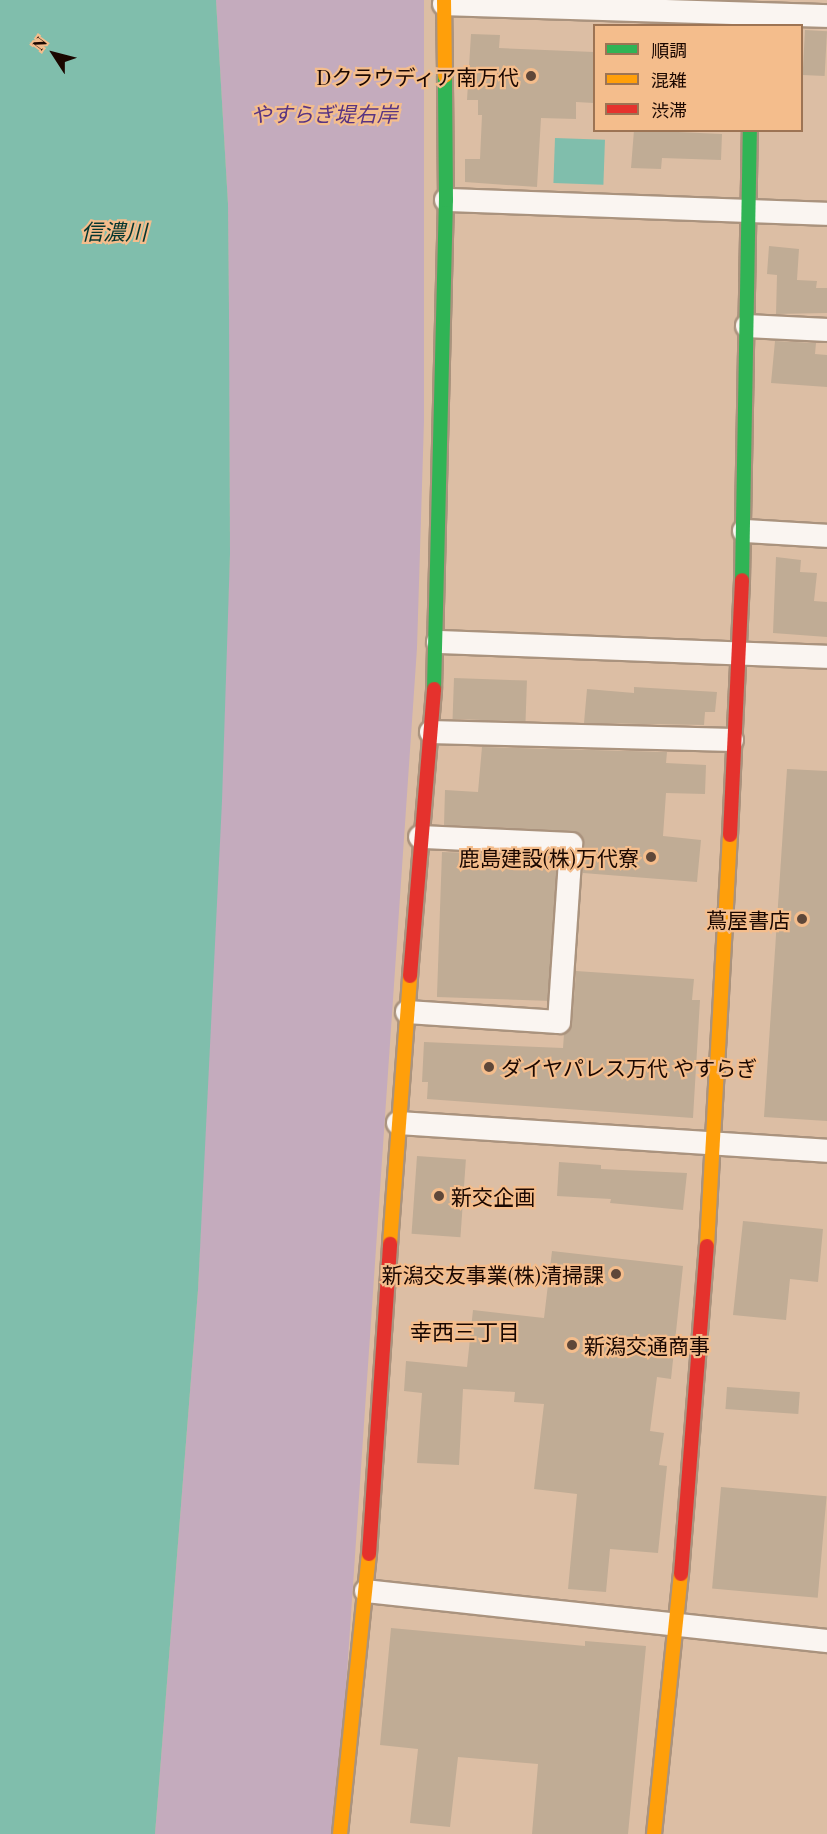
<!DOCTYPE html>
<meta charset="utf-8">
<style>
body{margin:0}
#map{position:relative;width:827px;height:1834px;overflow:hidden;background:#dcbea4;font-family:"Playfair Display","Noto Sans JP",serif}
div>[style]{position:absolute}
.green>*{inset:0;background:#c4abbd}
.water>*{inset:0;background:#80beac;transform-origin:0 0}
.building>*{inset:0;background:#c0ac95;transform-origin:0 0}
.roads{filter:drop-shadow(2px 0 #aa937e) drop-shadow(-2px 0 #aa937e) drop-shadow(0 2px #aa937e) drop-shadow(0 -2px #aa937e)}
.street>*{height:22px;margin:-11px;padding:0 11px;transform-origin:11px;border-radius:11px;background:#faf5f1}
.fast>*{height:14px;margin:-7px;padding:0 7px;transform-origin:7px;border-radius:7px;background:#30b455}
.slow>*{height:14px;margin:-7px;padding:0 7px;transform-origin:7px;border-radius:7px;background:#ff9f0a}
.jam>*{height:14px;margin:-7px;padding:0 7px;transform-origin:7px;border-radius:7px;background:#e5322d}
.dots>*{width:16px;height:16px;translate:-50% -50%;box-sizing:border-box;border:3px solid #f4bd8c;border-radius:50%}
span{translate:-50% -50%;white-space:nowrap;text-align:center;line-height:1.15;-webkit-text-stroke:4.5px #f4bd8c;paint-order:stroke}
.poi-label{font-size:21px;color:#1a0700}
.right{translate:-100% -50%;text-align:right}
.left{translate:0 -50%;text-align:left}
.park-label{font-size:21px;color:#583482;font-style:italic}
.water-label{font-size:22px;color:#043630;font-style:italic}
.neighbourhood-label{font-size:22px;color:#1a0700}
.legend{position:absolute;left:593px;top:24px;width:210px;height:108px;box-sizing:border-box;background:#f4bd8c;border:2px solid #9d7454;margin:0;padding:8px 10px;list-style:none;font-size:18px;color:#1a0700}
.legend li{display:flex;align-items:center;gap:12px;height:30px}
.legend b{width:30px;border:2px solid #9d7454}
.north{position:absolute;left:24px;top:24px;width:60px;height:60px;-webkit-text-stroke:4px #f4bd8c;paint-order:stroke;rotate:306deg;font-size:16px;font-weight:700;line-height:24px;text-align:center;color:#1a0700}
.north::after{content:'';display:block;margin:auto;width:21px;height:27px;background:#1a0700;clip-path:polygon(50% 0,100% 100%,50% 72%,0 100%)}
</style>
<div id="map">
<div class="green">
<div style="clip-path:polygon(216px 0,424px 0,424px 421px,417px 648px,336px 1834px,155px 1834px,198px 1290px,230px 554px,228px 204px)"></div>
</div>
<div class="water">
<div style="clip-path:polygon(0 0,216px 0,228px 204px,229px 312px,230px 554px,222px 801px,198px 1290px,155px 1834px,0 1834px)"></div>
<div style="left:555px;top:138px;width:50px;height:45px;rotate:2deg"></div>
</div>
<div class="building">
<div style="left:805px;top:30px;width:22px;height:45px;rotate:3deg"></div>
<div style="clip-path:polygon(471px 34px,500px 35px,499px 48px,594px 52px,594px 103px,576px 102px,576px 119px,541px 118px,537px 187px,465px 182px,465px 159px,480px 159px,482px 115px,478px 115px,478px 100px,467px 100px)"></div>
<div style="clip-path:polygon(634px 130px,722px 134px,721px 160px,662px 158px,661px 169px,631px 168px)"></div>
<div style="clip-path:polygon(769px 246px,799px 249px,797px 280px,817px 281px,816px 288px,827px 288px,827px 313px,776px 314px,777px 275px,767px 274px)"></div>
<div style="clip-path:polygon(775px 341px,816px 343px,815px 354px,827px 355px,827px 387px,771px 383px)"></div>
<div style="clip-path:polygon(776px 557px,801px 560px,800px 572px,817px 573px,814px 601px,827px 602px,827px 637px,773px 633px)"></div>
<div style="left:454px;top:678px;width:73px;height:41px;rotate:2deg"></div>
<div style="clip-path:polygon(634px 687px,717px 692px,715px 712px,705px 712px,704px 725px,584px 723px,587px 689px,634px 693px)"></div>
<div style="clip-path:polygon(482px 747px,667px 752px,666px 763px,706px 765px,705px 794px,666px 793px,663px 836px,701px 840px,697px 882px,583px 873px,583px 839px,572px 831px,444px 825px,445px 790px,478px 792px)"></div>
<div style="clip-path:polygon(787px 769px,827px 771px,827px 1121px,764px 1117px)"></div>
<div style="left:442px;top:852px;width:115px;height:145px;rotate:2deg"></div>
<div style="clip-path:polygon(576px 971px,694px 979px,692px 1000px,700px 1000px,693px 1118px,427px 1099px,428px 1082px,422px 1082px,424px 1042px,563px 1048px,564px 1034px,572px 1023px)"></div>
<div style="left:417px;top:1156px;width:49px;height:78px;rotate:4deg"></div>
<div style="clip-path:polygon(559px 1162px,601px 1165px,601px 1169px,687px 1173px,683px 1210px,610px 1203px,611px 1199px,557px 1196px)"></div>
<div style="clip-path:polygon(743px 1221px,823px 1229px,818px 1282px,790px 1279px,786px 1320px,733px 1315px)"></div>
<div style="clip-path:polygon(552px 1251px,683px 1266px,671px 1379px,657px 1377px,650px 1431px,664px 1433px,659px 1465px,667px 1466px,658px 1553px,610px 1549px,606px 1592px,568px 1589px,577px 1494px,534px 1489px,544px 1404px,514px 1402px,515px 1392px,463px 1389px,459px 1465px,417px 1463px,422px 1393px,404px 1391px,406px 1361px,467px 1367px,473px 1310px,544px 1318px)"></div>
<div style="left:727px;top:1387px;width:73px;height:22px;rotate:4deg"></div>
<div style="left:721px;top:1487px;width:106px;height:102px;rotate:5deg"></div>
<div style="clip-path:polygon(391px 1628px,585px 1646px,585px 1641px,646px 1646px,628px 1834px,532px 1834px,538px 1764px,458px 1757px,450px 1827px,410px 1823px,418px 1749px,380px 1745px)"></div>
</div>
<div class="roads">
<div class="street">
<div style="left:444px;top:4px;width:383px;rotate:1.8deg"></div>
<div style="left:446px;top:200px;width:381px;rotate:2.1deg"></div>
<div style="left:747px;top:326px;width:80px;rotate:2.9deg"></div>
<div style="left:744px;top:531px;width:83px;rotate:3.4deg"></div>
<div style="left:438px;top:642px;width:389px;rotate:2.2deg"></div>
<div style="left:431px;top:732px;width:301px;rotate:1.5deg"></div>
<div style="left:407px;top:1012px;width:152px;rotate:3.8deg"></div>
<div style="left:559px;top:1022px;width:178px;rotate:-86.1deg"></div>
<div style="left:571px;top:844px;width:151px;rotate:-177.3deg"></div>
<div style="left:398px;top:1123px;width:430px;rotate:3.7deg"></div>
<div style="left:366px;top:1591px;width:464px;rotate:6.2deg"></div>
</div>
<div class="fast">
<div style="left:742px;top:580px;width:450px;rotate:-89deg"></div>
<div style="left:434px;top:689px;width:489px;rotate:-88.6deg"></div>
<div style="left:446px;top:200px;width:124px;rotate:-90.5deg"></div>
</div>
<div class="slow">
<div style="left:444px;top:0;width:76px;rotate:89.2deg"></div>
<div style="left:390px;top:1244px;width:269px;rotate:-85.7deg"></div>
<div style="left:707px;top:1246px;width:412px;rotate:-86.8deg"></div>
<div style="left:340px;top:1834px;width:281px;rotate:-84.1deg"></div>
<div style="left:654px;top:1834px;width:261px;rotate:-84.1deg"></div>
</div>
<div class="jam">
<div style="left:730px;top:835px;width:255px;rotate:-87.3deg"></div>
<div style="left:410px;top:976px;width:288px;rotate:-85.2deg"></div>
<div style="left:369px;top:1554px;width:311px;rotate:-86.1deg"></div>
<div style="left:681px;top:1574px;width:329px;rotate:-85.5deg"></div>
</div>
</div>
<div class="dots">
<div style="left:531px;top:76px;background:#5e4739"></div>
<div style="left:651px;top:857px;background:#5e4739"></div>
<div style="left:802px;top:919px;background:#5e4739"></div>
<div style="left:489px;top:1067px;background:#5e4739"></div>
<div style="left:439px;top:1196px;background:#5e4739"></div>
<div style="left:616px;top:1274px;background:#5e4739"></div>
<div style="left:572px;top:1345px;background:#5e4739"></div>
</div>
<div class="poi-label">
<span class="right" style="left:519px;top:76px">Dクラウディア南万代</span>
<span class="right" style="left:639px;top:857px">鹿島建設(株)万代寮</span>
<span class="right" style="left:790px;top:919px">蔦屋書店</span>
<span class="left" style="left:501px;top:1067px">ダイヤパレス万代 やすらぎ</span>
<span class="left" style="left:451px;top:1196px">新交企画</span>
<span class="right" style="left:604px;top:1274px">新潟交友事業(株)清掃課</span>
<span class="left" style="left:584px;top:1345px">新潟交通商事</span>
</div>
<div class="park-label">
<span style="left:324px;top:113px">やすらぎ堤右岸</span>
</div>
<div class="water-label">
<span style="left:114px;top:232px">信濃川</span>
</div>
<div class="neighbourhood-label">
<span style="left:465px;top:1332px">幸西三丁目</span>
</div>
<ul class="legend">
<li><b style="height:8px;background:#30b455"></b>順調</li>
<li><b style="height:8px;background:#ff9f0a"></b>混雑</li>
<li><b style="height:8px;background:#e5322d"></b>渋滞</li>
</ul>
<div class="north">N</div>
</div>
